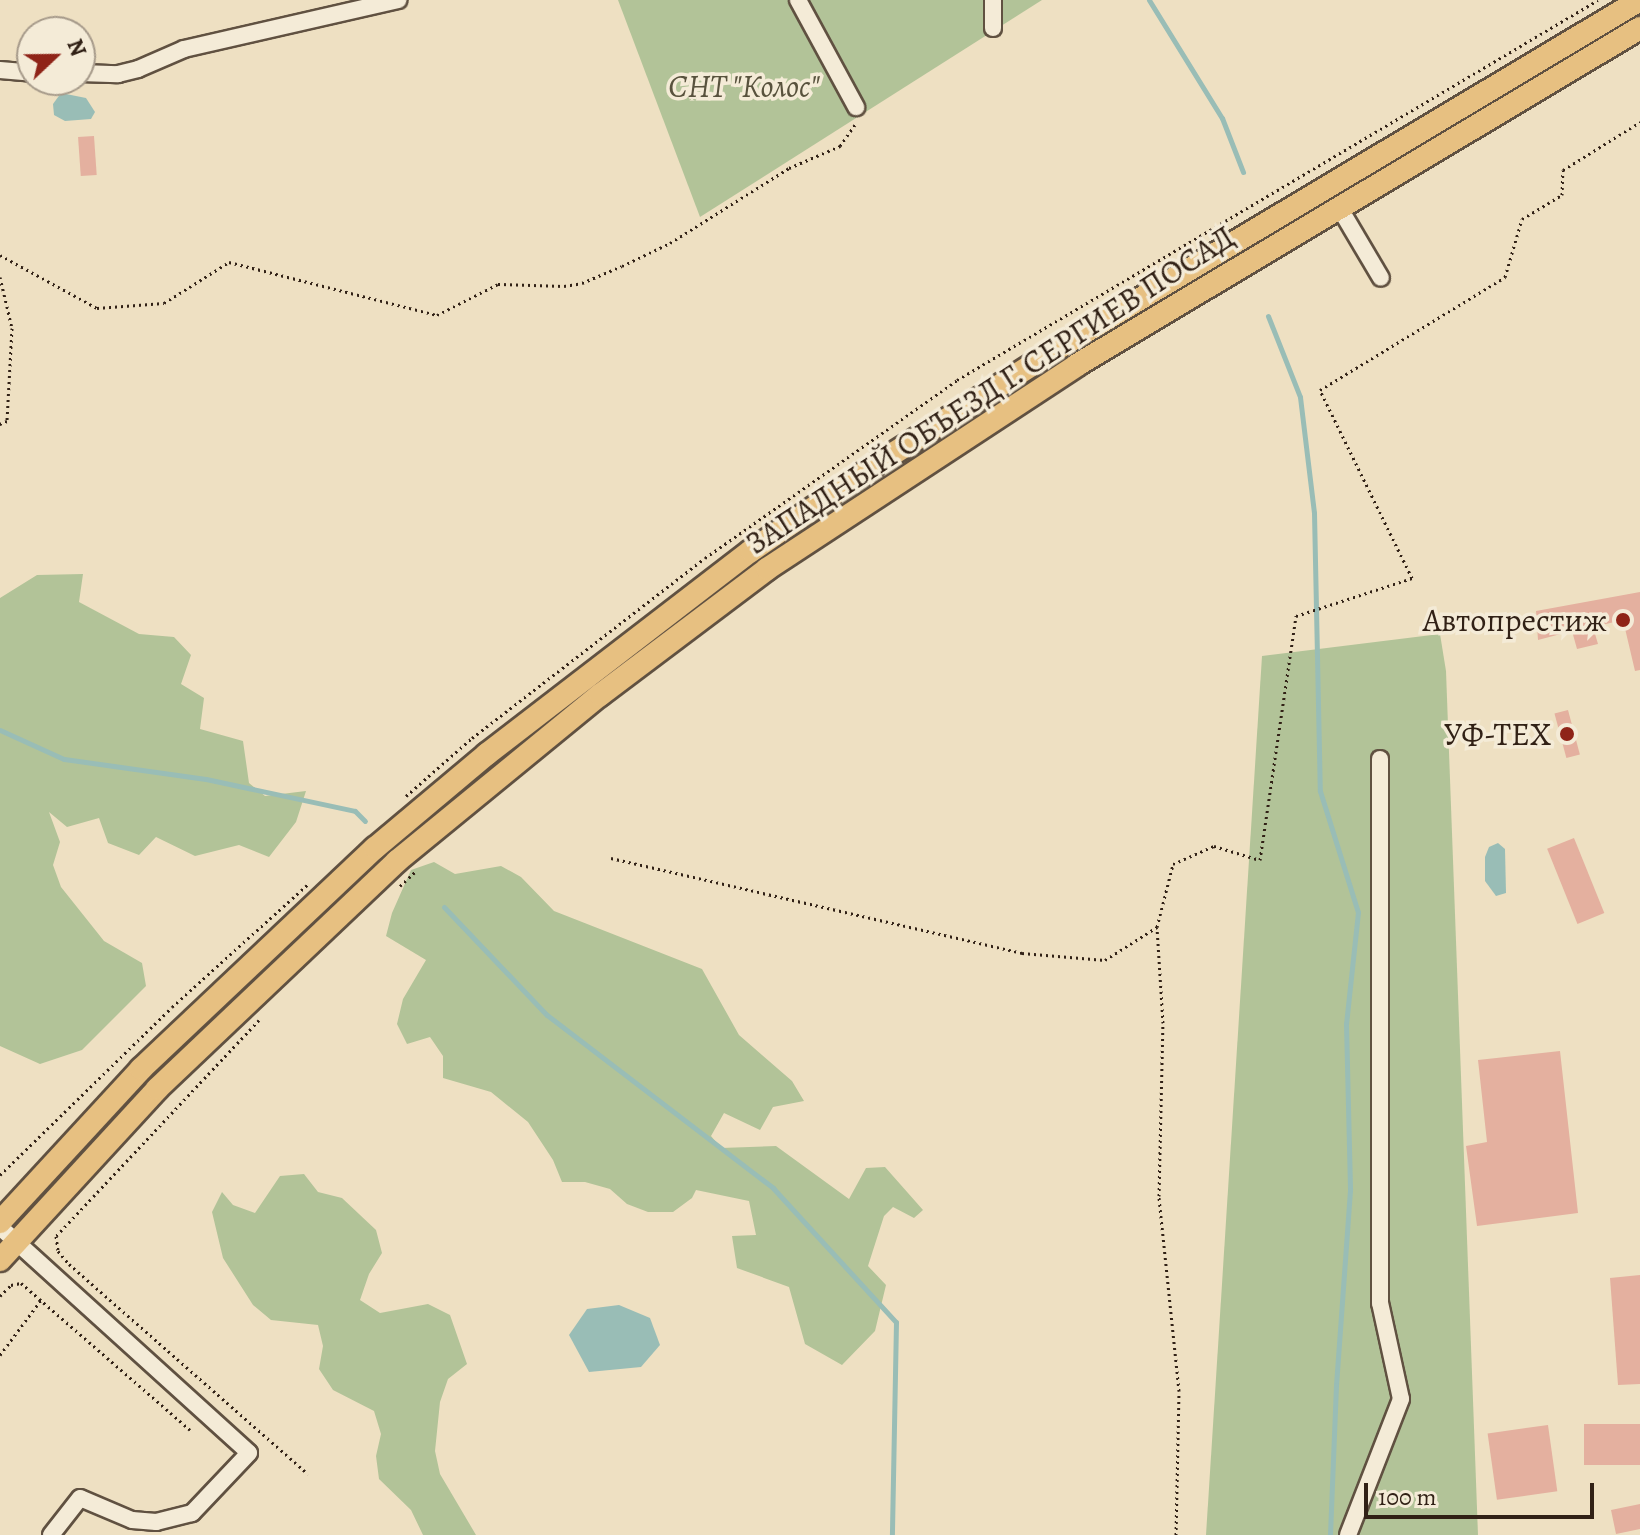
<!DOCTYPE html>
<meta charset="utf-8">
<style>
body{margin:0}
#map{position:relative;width:1640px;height:1535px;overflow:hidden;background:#eee0c2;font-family:Alegreya,serif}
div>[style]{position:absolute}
.green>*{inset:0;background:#b2c398}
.water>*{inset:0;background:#99bdb6}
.stream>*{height:5px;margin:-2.5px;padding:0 2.5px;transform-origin:2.5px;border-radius:2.5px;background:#99bdb6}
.building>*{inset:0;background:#e4b09f;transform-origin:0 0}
.path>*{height:3px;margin-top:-1.5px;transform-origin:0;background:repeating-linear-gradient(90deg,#312116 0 2px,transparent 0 6px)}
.roads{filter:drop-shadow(2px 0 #605141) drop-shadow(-2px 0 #605141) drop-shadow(0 2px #605141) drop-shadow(0 -2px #605141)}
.minor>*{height:16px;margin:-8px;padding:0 8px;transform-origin:8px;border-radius:8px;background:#f4ebd7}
.major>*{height:22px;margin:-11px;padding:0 11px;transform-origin:11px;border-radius:11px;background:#e7c081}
.dots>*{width:22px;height:22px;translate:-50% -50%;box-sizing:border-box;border:4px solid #f4ebd7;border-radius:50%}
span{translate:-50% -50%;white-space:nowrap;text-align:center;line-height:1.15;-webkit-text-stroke:7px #f4ebd7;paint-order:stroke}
.park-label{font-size:32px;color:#58523d;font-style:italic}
.street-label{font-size:32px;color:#312116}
.poi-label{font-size:32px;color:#312116}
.right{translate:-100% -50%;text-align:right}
.north{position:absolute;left:16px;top:16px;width:80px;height:80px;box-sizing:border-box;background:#f4ebd7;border:2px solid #a69a8a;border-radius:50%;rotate:68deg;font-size:22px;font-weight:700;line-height:32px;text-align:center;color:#312116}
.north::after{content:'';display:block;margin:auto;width:28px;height:36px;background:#8f2418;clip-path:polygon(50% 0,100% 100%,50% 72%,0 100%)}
.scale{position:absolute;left:1364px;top:1483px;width:230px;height:36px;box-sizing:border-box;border:4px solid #312116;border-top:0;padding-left:10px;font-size:24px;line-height:28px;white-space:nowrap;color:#312116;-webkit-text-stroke:6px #f4ebd7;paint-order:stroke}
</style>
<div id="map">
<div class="green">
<div style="clip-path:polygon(618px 0,1042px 0,700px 217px)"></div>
<div style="clip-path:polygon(83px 574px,79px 602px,139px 634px,174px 637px,191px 655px,181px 684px,204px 698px,200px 729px,243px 741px,249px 783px,265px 796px,306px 791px,296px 822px,269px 857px,239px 845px,195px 856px,156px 837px,139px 855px,108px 843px,99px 818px,67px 827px,49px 812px,60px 842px,53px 865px,61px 887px,104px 941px,142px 963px,146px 986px,82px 1050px,40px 1064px,0 1046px,0 598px,37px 575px)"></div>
<div style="clip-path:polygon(1440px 634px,1446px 671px,1478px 1535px,1206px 1535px,1262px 656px)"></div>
<div style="clip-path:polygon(434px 862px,455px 874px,501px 866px,521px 877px,554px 911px,702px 969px,739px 1035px,792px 1081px,804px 1101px,773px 1107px,760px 1130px,724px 1113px,711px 1136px,721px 1148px,776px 1146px,849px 1199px,866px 1168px,885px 1167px,923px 1210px,914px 1218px,893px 1207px,884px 1216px,868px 1266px,886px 1285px,875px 1331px,842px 1365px,805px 1344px,789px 1287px,737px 1268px,732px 1236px,756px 1235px,749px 1201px,696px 1190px,692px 1198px,673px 1212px,648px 1212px,627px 1204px,610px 1189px,585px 1182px,562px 1182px,553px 1160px,528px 1122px,491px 1092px,443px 1078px,443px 1056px,430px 1037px,407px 1044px,397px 1024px,403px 999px,426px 960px,386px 936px,392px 913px,411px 870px)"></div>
<div style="clip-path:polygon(304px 1174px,318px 1192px,342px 1198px,376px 1230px,382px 1253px,369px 1274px,360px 1300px,380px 1313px,428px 1304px,450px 1315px,467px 1364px,448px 1379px,440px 1402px,435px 1451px,440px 1474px,476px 1535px,423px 1535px,411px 1510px,379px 1479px,376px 1456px,381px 1434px,374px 1411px,333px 1390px,319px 1369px,323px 1346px,318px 1325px,271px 1320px,253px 1305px,223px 1258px,212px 1212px,222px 1192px,233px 1205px,255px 1213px,280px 1176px)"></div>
</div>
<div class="water">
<div style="clip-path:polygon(61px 93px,86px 98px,95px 112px,91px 119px,65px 121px,54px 115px,53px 104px)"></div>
<div style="clip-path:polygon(1498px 843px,1505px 849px,1506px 893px,1496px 896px,1485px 881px,1485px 857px,1489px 847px)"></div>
<div style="clip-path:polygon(619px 1305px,650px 1318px,660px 1345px,641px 1367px,589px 1372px,569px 1335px,587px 1309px)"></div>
</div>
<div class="stream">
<div style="left:1149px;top:0;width:139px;rotate:58.3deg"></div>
<div style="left:1222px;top:118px;width:58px;rotate:68.7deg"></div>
<div style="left:1268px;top:316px;width:87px;rotate:68.4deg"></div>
<div style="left:1300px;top:397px;width:117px;rotate:83.1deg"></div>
<div style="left:1314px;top:513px;width:278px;rotate:88.8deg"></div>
<div style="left:1320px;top:791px;width:127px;rotate:72.6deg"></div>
<div style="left:1358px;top:912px;width:113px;rotate:96.1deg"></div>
<div style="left:1346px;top:1024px;width:166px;rotate:88.6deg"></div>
<div style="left:1350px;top:1190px;width:196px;rotate:94.1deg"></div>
<div style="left:1336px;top:1385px;width:150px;rotate:92.3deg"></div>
<div style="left:0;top:730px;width:70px;rotate:24.4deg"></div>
<div style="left:64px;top:759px;width:143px;rotate:8deg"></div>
<div style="left:206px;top:779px;width:152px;rotate:12.1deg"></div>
<div style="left:355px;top:811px;width:14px;rotate:45deg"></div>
<div style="left:444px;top:907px;width:149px;rotate:46.4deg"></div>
<div style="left:547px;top:1015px;width:285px;rotate:37.4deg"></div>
<div style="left:773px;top:1188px;width:182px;rotate:47.5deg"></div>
<div style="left:896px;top:1322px;width:213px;rotate:91.1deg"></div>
</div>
<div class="building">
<div style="left:94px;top:136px;width:39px;height:16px;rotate:86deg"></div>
<div style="clip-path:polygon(1640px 592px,1640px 670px,1635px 671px,1623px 620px,1593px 627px,1598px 644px,1577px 649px,1572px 631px,1538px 640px,1536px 611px)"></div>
<div style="left:1568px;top:710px;width:46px;height:14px;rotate:75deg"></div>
<div style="left:1574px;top:838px;width:81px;height:29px;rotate:68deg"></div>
<div style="clip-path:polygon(1560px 1051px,1578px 1213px,1477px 1226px,1466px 1146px,1487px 1142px,1478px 1060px)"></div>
<div style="clip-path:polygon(1640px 1275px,1640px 1384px,1618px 1385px,1610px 1278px)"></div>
<div style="left:1640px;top:1424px;width:41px;height:56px;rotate:90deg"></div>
<div style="left:1548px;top:1425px;width:67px;height:61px;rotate:82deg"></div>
<div style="clip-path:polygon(1640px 1504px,1640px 1529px,1616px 1534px,1611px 1510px)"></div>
</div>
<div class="path">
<div style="left:0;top:255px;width:111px;rotate:28.7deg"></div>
<div style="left:97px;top:308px;width:67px;rotate:-4.3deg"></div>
<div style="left:164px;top:303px;width:77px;rotate:-32.2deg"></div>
<div style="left:229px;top:262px;width:215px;rotate:14.3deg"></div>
<div style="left:437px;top:315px;width:68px;rotate:-26.9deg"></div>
<div style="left:498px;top:284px;width:66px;rotate:1.7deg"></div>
<div style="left:564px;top:286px;width:18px;rotate:-9deg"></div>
<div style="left:582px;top:283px;width:43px;rotate:-23deg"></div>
<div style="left:622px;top:266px;width:53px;rotate:-25.6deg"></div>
<div style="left:670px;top:243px;width:141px;rotate:-32.2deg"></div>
<div style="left:789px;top:168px;width:56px;rotate:-23.3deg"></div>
<div style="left:840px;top:146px;width:28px;rotate:-55deg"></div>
<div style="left:0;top:277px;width:52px;rotate:76.8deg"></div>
<div style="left:12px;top:328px;width:93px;rotate:93.1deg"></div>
<div style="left:7px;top:421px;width:8px;rotate:157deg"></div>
<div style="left:406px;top:796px;width:88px;rotate:-41.3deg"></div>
<div style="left:472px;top:738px;width:294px;rotate:-37.7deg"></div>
<div style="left:705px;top:558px;width:309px;rotate:-35.2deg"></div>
<div style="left:957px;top:380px;width:745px;rotate:-30.66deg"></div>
<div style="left:611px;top:858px;width:422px;rotate:13deg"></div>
<div style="left:1022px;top:953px;width:83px;rotate:4.8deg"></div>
<div style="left:1105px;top:960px;width:62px;rotate:-32.4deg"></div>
<div style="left:400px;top:886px;width:21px;rotate:-43deg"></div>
<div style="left:259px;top:1020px;width:296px;rotate:133.2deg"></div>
<div style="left:56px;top:1236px;width:15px;rotate:82deg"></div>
<div style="left:58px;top:1251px;width:17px;rotate:50deg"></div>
<div style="left:69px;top:1264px;width:318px;rotate:41.3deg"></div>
<div style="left:0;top:1175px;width:240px;rotate:-44.3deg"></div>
<div style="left:172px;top:1007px;width:183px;rotate:-42.1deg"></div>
<div style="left:0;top:1296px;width:16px;rotate:-45deg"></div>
<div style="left:11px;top:1285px;width:10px;rotate:-11deg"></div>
<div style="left:21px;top:1283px;width:224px;rotate:41deg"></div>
<div style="left:0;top:1355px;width:69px;rotate:-53.3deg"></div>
<div style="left:1176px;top:1535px;width:144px;rotate:-88.8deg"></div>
<div style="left:1179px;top:1391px;width:196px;rotate:-95.9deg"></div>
<div style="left:1159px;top:1196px;width:173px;rotate:-88.7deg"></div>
<div style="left:1163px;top:1023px;width:96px;rotate:-93.6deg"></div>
<div style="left:1157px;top:927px;width:65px;rotate:-75.7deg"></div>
<div style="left:1173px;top:864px;width:45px;rotate:-23.7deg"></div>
<div style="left:1214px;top:846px;width:48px;rotate:16.9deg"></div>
<div style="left:1260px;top:860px;width:247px;rotate:-81.6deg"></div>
<div style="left:1296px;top:616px;width:122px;rotate:-18.1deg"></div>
<div style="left:1412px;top:578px;width:209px;rotate:-116.1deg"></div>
<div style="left:1320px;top:390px;width:217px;rotate:-31.4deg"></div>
<div style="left:1505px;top:277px;width:60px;rotate:-73.7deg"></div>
<div style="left:1522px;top:219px;width:47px;rotate:-31deg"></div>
<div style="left:1562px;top:195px;width:25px;rotate:-88deg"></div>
<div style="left:1563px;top:170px;width:91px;rotate:-31.9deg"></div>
</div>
<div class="roads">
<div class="minor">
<div style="left:798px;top:0;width:122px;rotate:61.5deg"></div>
<div style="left:993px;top:0;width:28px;rotate:90deg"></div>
<div style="left:0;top:70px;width:32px;rotate:5deg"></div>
<div style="left:80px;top:73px;width:38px;rotate:2deg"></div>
<div style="left:118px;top:74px;width:21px;rotate:-14deg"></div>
<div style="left:138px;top:69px;width:50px;rotate:-23.5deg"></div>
<div style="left:184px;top:49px;width:220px;rotate:-12.9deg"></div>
<div style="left:1339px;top:207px;width:82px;rotate:59.4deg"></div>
<div style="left:0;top:1227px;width:336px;rotate:42.2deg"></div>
<div style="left:249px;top:1453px;width:83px;rotate:133.5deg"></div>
<div style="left:192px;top:1513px;width:37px;rotate:166deg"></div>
<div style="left:156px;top:1522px;width:24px;rotate:-175deg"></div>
<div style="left:132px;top:1520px;width:56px;rotate:-157.1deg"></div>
<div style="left:80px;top:1498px;width:47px;rotate:128.1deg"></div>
<div style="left:1348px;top:1535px;width:146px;rotate:-68.7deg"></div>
<div style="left:1401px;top:1399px;width:98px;rotate:-102.3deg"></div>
<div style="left:1380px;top:1303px;width:544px;rotate:-90deg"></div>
</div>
<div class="major">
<div style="left:0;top:1222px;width:208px;rotate:-47.3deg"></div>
<div style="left:141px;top:1069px;width:322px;rotate:-43.4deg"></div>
<div style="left:375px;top:848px;width:146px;rotate:-40deg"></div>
<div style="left:487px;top:754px;width:333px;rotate:-37.6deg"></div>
<div style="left:751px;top:551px;width:157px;rotate:-34.6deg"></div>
<div style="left:880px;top:462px;width:217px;rotate:-32.6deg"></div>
<div style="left:1063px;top:345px;width:672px;rotate:-30.88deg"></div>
<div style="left:0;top:1260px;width:232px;rotate:-47.4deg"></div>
<div style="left:157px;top:1089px;width:331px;rotate:-43.5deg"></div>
<div style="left:397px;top:861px;width:262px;rotate:-39.3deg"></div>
<div style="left:600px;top:695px;width:209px;rotate:-37deg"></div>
<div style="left:767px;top:569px;width:371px;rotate:-33.3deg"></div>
<div style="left:1077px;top:365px;width:656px;rotate:-30.9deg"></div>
</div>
</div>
<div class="dots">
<div style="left:1623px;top:620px;background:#8f2418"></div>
<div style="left:1567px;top:734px;background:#8f2418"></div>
</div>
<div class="park-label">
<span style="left:744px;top:86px">СНТ "Колос"</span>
</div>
<div class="street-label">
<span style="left:990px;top:390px;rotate:-33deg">ЗАПАДНЫЙ ОБЪЕЗД Г. СЕРГИЕВ ПОСАД</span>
</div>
<div class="poi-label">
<span class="right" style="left:1607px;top:620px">Автопрестиж</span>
<span class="right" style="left:1551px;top:734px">УФ-ТЕХ</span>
</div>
<div class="north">N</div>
<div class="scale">100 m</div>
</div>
